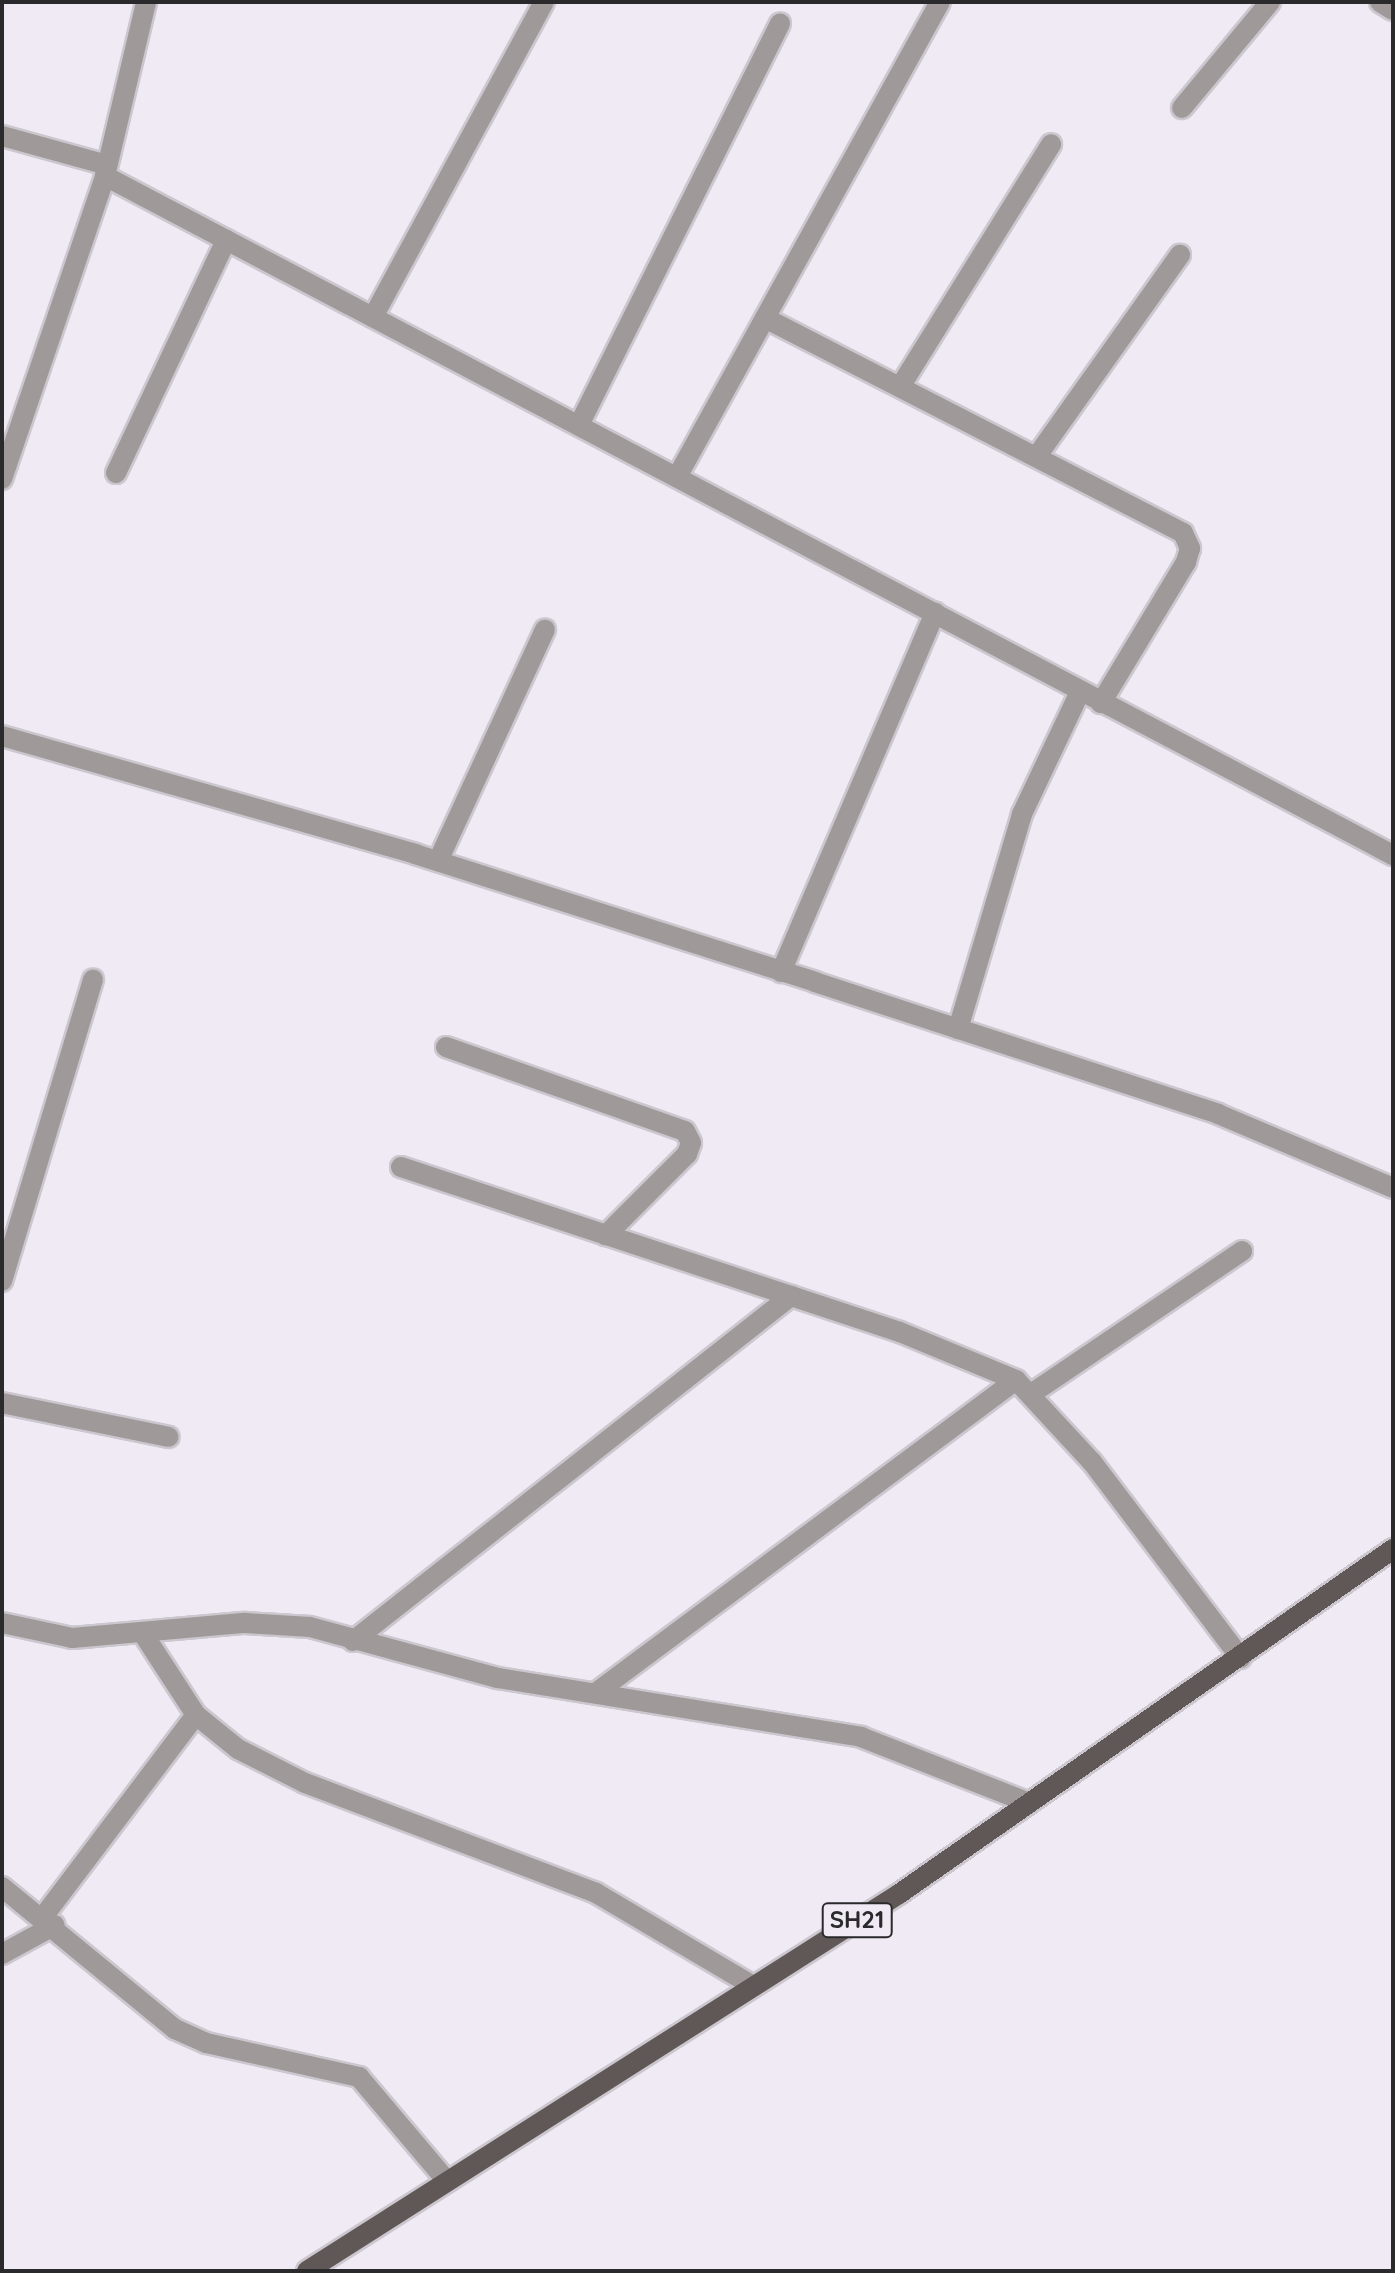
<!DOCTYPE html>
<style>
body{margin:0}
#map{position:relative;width:1395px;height:2273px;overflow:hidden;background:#efeaf3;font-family:Quicksand,sans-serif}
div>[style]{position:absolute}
.roads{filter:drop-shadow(2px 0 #ccc7cf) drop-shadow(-2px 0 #ccc7cf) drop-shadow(0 2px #ccc7cf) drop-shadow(0 -2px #ccc7cf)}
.minor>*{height:20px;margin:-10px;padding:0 10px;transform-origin:10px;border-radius:10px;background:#9f9a99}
.primary>*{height:20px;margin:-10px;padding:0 10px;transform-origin:10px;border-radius:10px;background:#605856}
span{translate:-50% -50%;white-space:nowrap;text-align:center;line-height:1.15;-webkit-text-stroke:8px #efeaf3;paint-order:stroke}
.shield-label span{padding:2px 6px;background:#efeaf3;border:2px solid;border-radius:6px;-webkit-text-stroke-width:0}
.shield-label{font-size:24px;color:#2a292c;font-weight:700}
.frame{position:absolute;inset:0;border:4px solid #2a292c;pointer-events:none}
</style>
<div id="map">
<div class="roads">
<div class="minor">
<div style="left:1380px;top:2px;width:15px;rotate:32deg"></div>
<div style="left:1182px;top:108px;width:138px;rotate:-50.3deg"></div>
<div style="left:2px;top:136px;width:109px;rotate:15.4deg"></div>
<div style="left:105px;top:176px;width:1456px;rotate:27.8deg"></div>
<div style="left:373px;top:317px;width:358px;rotate:-61.5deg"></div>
<div style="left:765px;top:318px;width:470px;rotate:27.2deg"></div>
<div style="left:1183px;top:533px;width:17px;rotate:65deg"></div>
<div style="left:1190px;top:548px;width:15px;rotate:106deg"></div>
<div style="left:1186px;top:562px;width:165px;rotate:121.1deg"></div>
<div style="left:900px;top:387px;width:286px;rotate:-58.1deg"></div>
<div style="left:579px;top:425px;width:449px;rotate:-63.4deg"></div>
<div style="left:1037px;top:456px;width:247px;rotate:-54.6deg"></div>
<div style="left:116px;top:473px;width:258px;rotate:-64.7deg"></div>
<div style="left:677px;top:477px;width:543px;rotate:-61.03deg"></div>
<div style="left:2px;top:479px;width:320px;rotate:-71.2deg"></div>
<div style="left:105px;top:176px;width:179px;rotate:-76.7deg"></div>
<div style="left:2px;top:736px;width:430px;rotate:15.9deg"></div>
<div style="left:415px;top:854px;width:420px;rotate:17.7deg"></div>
<div style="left:815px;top:982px;width:424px;rotate:18.1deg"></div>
<div style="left:1218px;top:1114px;width:190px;rotate:22.9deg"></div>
<div style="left:438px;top:861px;width:255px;rotate:-65.2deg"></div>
<div style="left:781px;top:972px;width:391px;rotate:-66.8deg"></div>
<div style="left:958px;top:1029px;width:224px;rotate:-73.4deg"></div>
<div style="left:1022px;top:814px;width:135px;rotate:-64.6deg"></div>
<div style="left:446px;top:1047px;width:253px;rotate:19.4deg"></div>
<div style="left:685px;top:1131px;width:13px;rotate:63deg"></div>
<div style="left:691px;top:1143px;width:12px;rotate:110deg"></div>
<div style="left:687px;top:1154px;width:115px;rotate:135deg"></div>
<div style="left:401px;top:1167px;width:526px;rotate:18.3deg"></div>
<div style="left:900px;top:1332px;width:126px;rotate:22.5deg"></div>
<div style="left:1016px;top:1380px;width:112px;rotate:47.2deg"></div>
<div style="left:1092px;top:1462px;width:246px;rotate:52.8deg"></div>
<div style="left:2px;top:1281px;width:315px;rotate:-73.2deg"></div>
<div style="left:1031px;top:1394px;width:255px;rotate:-34.1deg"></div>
<div style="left:2px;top:1403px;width:170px;rotate:11.5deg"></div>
<div style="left:2px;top:1623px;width:72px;rotate:12.1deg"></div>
<div style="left:72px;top:1638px;width:174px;rotate:-5deg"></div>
<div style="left:245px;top:1623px;width:65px;rotate:3.5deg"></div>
<div style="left:310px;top:1627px;width:195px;rotate:15.2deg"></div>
<div style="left:498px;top:1678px;width:368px;rotate:9.2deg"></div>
<div style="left:861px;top:1737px;width:180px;rotate:21.4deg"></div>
<div style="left:144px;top:1635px;width:95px;rotate:57deg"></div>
<div style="left:196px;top:1715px;width:54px;rotate:39deg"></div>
<div style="left:238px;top:1749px;width:75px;rotate:26.9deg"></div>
<div style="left:305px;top:1783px;width:311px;rotate:20.7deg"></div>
<div style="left:596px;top:1893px;width:182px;rotate:30.6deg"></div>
<div style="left:353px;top:1641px;width:558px;rotate:-38.23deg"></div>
<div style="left:597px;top:1692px;width:522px;rotate:-36.67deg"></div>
<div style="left:2px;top:1887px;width:224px;rotate:39.4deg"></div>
<div style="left:175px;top:2029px;width:34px;rotate:24deg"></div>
<div style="left:206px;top:2043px;width:157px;rotate:12.5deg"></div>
<div style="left:359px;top:2077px;width:136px;rotate:49.8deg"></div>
<div style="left:43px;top:1917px;width:253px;rotate:-52.9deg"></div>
<div style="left:2px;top:1954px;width:60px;rotate:-28.7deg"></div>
</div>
<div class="primary">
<div style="left:307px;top:2271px;width:702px;rotate:-32.49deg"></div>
<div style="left:899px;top:1894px;width:603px;rotate:-34.93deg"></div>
</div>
</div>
<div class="shield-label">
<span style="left:857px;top:1920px">SH21</span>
</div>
<div class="frame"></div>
</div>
